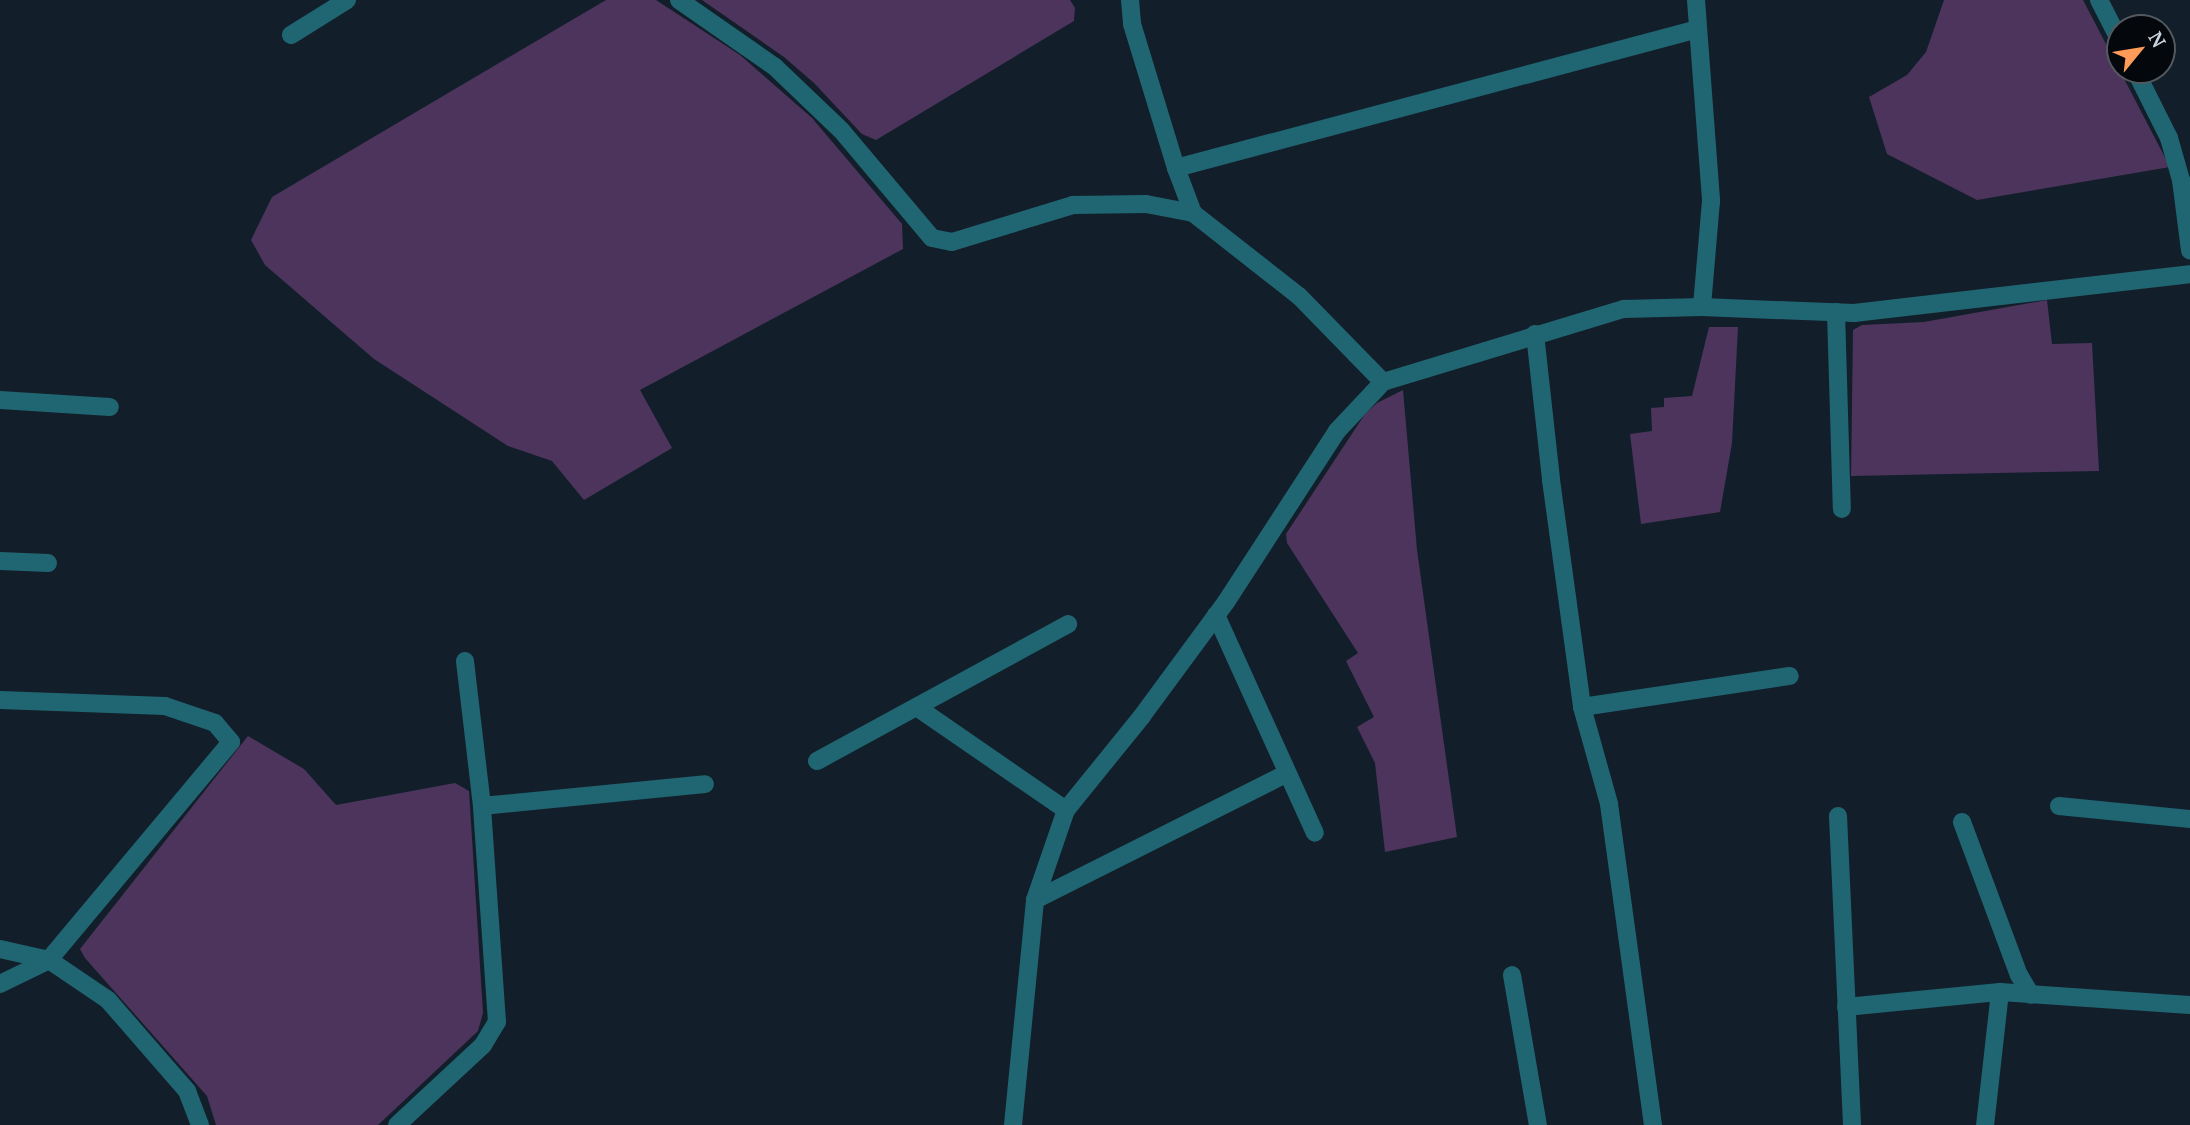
<!DOCTYPE html>
<style>
body{margin:0}
#map{position:relative;width:2190px;height:1125px;overflow:hidden;background:#121f2a;font-family:"PT Serif",serif}
div>[style]{position:absolute}
.green>*{inset:0;background:#4d345c}
.service>*{height:18px;margin:-9px;padding:0 9px;transform-origin:9px;border-radius:9px;background:#206672}
.minor>*{height:18px;margin:-9px;padding:0 9px;transform-origin:9px;border-radius:9px;background:#206672}
span{translate:-50% -50%;white-space:nowrap;text-align:center;line-height:1.15;-webkit-text-stroke:7px #04080d;paint-order:stroke}
.north{position:absolute;left:2106px;top:14px;width:70px;height:70px;box-sizing:border-box;background:#04080d;border:2px solid #53595f;border-radius:50%;rotate:60deg;font-size:19px;font-weight:700;line-height:28px;text-align:center;color:#cad3db}
.north::after{content:'';display:block;margin:auto;width:24px;height:32px;background:#fe9b59;clip-path:polygon(50% 0,100% 100%,50% 72%,0 100%)}
</style>
<div id="map">
<div class="green">
<div style="clip-path:polygon(606px 0,656px 0,740px 55px,812px 118px,902px 224px,903px 249px,640px 390px,672px 448px,584px 500px,552px 461px,508px 446px,374px 359px,265px 265px,251px 240px,272px 197px)"></div>
<div style="clip-path:polygon(702px 0,1070px 0,1075px 8px,1074px 21px,876px 140px,862px 134px,814px 83px,784px 57px)"></div>
<div style="clip-path:polygon(1944px 0,2083px 0,2170px 167px,1977px 200px,1887px 154px,1869px 97px,1907px 75px,1926px 52px)"></div>
<div style="clip-path:polygon(2047px 300px,2052px 344px,2092px 343px,2099px 471px,1851px 476px,1853px 330px,1862px 325px,1924px 322px)"></div>
<div style="clip-path:polygon(1709px 327px,1738px 327px,1732px 443px,1720px 512px,1641px 524px,1630px 434px,1652px 431px,1651px 408px,1664px 407px,1664px 398px,1692px 396px)"></div>
<div style="clip-path:polygon(1403px 390px,1417px 550px,1457px 837px,1385px 852px,1375px 763px,1357px 727px,1374px 717px,1346px 661px,1358px 653px,1287px 543px,1286px 534px,1365px 414px,1377px 403px)"></div>
<div style="clip-path:polygon(248px 736px,304px 769px,336px 805px,455px 783px,469px 791px,483px 1013px,478px 1031px,378px 1125px,216px 1125px,207px 1096px,85px 958px,80px 949px)"></div>
</div>
<div class="service">
<div style="left:291px;top:35px;width:66px;rotate:-32deg"></div>
<div style="left:1013px;top:1125px;width:226px;rotate:-84.4deg"></div>
<div style="left:1035px;top:900px;width:95px;rotate:-71deg"></div>
<div style="left:1066px;top:810px;width:121px;rotate:-51deg"></div>
<div style="left:1142px;top:716px;width:142px;rotate:-53.6deg"></div>
<div style="left:1226px;top:602px;width:204px;rotate:-57deg"></div>
<div style="left:1337px;top:431px;width:67px;rotate:-46.8deg"></div>
</div>
<div class="minor">
<div style="left:679px;top:0;width:117px;rotate:34.9deg"></div>
<div style="left:775px;top:67px;width:91px;rotate:43.7deg"></div>
<div style="left:841px;top:130px;width:141px;rotate:49.9deg"></div>
<div style="left:932px;top:238px;width:20px;rotate:11deg"></div>
<div style="left:952px;top:242px;width:127px;rotate:-17deg"></div>
<div style="left:1073px;top:205px;width:73px;rotate:-0.8deg"></div>
<div style="left:1146px;top:204px;width:48px;rotate:10.8deg"></div>
<div style="left:1193px;top:213px;width:135px;rotate:38.1deg"></div>
<div style="left:1299px;top:296px;width:120px;rotate:45.7deg"></div>
<div style="left:1383px;top:382px;width:252px;rotate:-16.9deg"></div>
<div style="left:1624px;top:309px;width:78px;rotate:-1.5deg"></div>
<div style="left:1702px;top:307px;width:152px;rotate:2.3deg"></div>
<div style="left:1854px;top:313px;width:338px;rotate:-6.6deg"></div>
<div style="left:1130px;top:0;width:24px;rotate:85deg"></div>
<div style="left:1132px;top:24px;width:151px;rotate:73deg"></div>
<div style="left:1176px;top:168px;width:48px;rotate:69.3deg"></div>
<div style="left:1696px;top:0;width:202px;rotate:85.7deg"></div>
<div style="left:1711px;top:201px;width:106px;rotate:94.9deg"></div>
<div style="left:2099px;top:0;width:46px;rotate:62.9deg"></div>
<div style="left:2135px;top:70px;width:76px;rotate:63.4deg"></div>
<div style="left:2169px;top:138px;width:44px;rotate:74.1deg"></div>
<div style="left:2181px;top:180px;width:71px;rotate:82.7deg"></div>
<div style="left:1176px;top:168px;width:540px;rotate:-14.91deg"></div>
<div style="left:1836px;top:312px;width:197px;rotate:88.3deg"></div>
<div style="left:1535px;top:334px;width:147px;rotate:83.7deg"></div>
<div style="left:1551px;top:480px;width:229px;rotate:82.2deg"></div>
<div style="left:1582px;top:707px;width:101px;rotate:74.4deg"></div>
<div style="left:1609px;top:804px;width:324px;rotate:82.2deg"></div>
<div style="left:0;top:400px;width:110px;rotate:3.6deg"></div>
<div style="left:0;top:561px;width:48px;rotate:2.4deg"></div>
<div style="left:1216px;top:615px;width:239px;rotate:65.6deg"></div>
<div style="left:0;top:700px;width:165px;rotate:2.1deg"></div>
<div style="left:165px;top:706px;width:53px;rotate:18.8deg"></div>
<div style="left:215px;top:723px;width:25px;rotate:50deg"></div>
<div style="left:231px;top:742px;width:284px;rotate:129.9deg"></div>
<div style="left:49px;top:960px;width:50px;rotate:-167.3deg"></div>
<div style="left:1582px;top:707px;width:210px;rotate:-8.5deg"></div>
<div style="left:918px;top:708px;width:180px;rotate:34.6deg"></div>
<div style="left:817px;top:761px;width:286px;rotate:-28.6deg"></div>
<div style="left:482px;top:806px;width:224px;rotate:-5.6deg"></div>
<div style="left:2059px;top:806px;width:132px;rotate:5.7deg"></div>
<div style="left:1838px;top:816px;width:309px;rotate:87.4deg"></div>
<div style="left:1962px;top:822px;width:163px;rotate:69.6deg"></div>
<div style="left:2019px;top:975px;width:23px;rotate:59deg"></div>
<div style="left:1035px;top:900px;width:282px;rotate:-26.7deg"></div>
<div style="left:1512px;top:975px;width:152px;rotate:80.2deg"></div>
<div style="left:0;top:984px;width:55px;rotate:-26.1deg"></div>
<div style="left:49px;top:960px;width:71px;rotate:34.1deg"></div>
<div style="left:108px;top:1000px;width:121px;rotate:49deg"></div>
<div style="left:187px;top:1091px;width:36px;rotate:69deg"></div>
<div style="left:2000px;top:992px;width:190px;rotate:3.9deg"></div>
<div style="left:1846px;top:1007px;width:155px;rotate:-5.6deg"></div>
<div style="left:2000px;top:992px;width:134px;rotate:96.4deg"></div>
<div style="left:397px;top:1125px;width:117px;rotate:-42.9deg"></div>
<div style="left:483px;top:1045px;width:27px;rotate:-59deg"></div>
<div style="left:497px;top:1022px;width:217px;rotate:-94deg"></div>
<div style="left:482px;top:806px;width:146px;rotate:-96.7deg"></div>
</div>
<div class="north">N</div>
</div>
